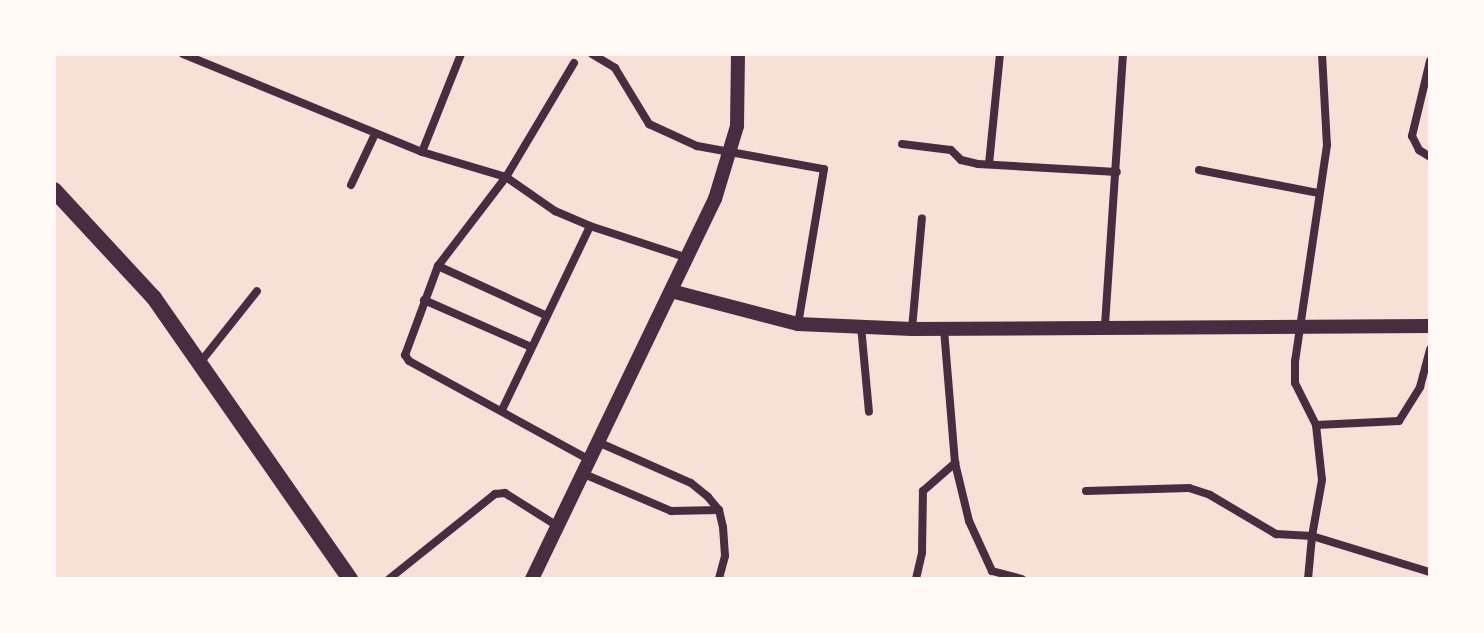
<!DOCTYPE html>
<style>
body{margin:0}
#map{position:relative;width:1484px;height:633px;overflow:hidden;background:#f7e1d7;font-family:"Noto Sans",sans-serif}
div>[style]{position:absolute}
.minor>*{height:8px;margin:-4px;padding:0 4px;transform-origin:4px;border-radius:4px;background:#4a2c40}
.tertiary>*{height:14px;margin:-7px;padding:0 7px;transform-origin:7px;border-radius:7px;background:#4a2c40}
.secondary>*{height:16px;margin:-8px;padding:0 8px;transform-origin:8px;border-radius:8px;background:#4a2c40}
span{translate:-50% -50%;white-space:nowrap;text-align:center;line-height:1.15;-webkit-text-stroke:8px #fffaf5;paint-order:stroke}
.frame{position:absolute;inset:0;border:56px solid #fffaf5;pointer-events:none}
</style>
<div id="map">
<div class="minor">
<div style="left:183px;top:54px;width:258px;rotate:22.3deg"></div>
<div style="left:422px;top:152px;width:88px;rotate:16.6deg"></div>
<div style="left:506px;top:177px;width:60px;rotate:34.8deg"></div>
<div style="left:555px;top:211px;width:38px;rotate:23deg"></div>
<div style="left:590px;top:226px;width:103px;rotate:18.1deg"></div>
<div style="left:592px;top:54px;width:27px;rotate:31deg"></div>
<div style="left:615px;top:68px;width:66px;rotate:58.7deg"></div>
<div style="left:649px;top:124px;width:53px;rotate:24.6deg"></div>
<div style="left:697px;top:146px;width:129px;rotate:10.3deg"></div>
<div style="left:824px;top:169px;width:157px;rotate:99.5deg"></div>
<div style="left:1322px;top:54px;width:91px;rotate:86.9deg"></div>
<div style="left:1327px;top:145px;width:218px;rotate:98.4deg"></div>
<div style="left:1295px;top:361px;width:22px;rotate:90deg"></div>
<div style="left:1295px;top:383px;width:47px;rotate:63.4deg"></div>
<div style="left:1316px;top:425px;width:55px;rotate:83.8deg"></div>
<div style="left:1322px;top:480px;width:57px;rotate:100.1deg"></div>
<div style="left:1312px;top:536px;width:123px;rotate:17deg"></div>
<div style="left:1430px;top:61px;width:77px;rotate:103.5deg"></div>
<div style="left:1412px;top:136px;width:16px;rotate:63deg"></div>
<div style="left:1419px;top:150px;width:13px;rotate:32deg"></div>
<div style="left:574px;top:63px;width:133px;rotate:120.8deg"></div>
<div style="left:506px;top:177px;width:112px;rotate:127.4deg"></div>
<div style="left:438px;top:266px;width:95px;rotate:110.3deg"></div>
<div style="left:405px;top:355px;width:7px;rotate:56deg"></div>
<div style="left:409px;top:361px;width:206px;rotate:28.7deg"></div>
<div style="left:902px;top:144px;width:49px;rotate:7deg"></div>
<div style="left:951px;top:150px;width:14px;rotate:45deg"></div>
<div style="left:961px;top:160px;width:17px;rotate:13deg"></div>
<div style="left:978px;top:164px;width:139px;rotate:3.3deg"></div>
<div style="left:422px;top:152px;width:105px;rotate:-68.3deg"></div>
<div style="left:989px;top:164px;width:111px;rotate:-84.3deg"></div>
<div style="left:1199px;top:170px;width:122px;rotate:10.9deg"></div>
<div style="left:351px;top:185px;width:56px;rotate:-64.8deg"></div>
<div style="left:438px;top:266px;width:118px;rotate:24.6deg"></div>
<div style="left:424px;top:300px;width:117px;rotate:23.7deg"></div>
<div style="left:1105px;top:325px;width:272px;rotate:-86.2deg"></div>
<div style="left:861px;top:326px;width:86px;rotate:84.7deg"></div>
<div style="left:912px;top:329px;width:111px;rotate:-84.9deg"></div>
<div style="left:199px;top:364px;width:93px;rotate:-51.5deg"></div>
<div style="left:502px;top:410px;width:204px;rotate:-64.4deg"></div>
<div style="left:1316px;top:425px;width:83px;rotate:-2.8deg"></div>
<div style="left:1399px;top:421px;width:40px;rotate:-58deg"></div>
<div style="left:1420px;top:387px;width:39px;rotate:-75deg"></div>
<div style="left:600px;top:443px;width:99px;rotate:23.7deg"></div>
<div style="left:691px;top:483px;width:22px;rotate:39deg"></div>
<div style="left:708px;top:497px;width:17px;rotate:50deg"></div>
<div style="left:719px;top:510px;width:17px;rotate:77deg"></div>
<div style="left:723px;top:527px;width:29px;rotate:86deg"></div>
<div style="left:725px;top:556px;width:24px;rotate:105deg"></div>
<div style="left:955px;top:463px;width:60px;rotate:76.4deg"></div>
<div style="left:969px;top:521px;width:55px;rotate:65.3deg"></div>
<div style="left:992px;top:571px;width:31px;rotate:15deg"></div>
<div style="left:584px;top:474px;width:95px;rotate:23deg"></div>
<div style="left:671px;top:511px;width:48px;rotate:-1.2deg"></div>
<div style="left:1086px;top:491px;width:103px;rotate:-1.7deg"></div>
<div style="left:1189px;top:488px;width:22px;rotate:18deg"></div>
<div style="left:1210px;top:495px;width:77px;rotate:30.6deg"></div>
<div style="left:1276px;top:534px;width:36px;rotate:3deg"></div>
<div style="left:1312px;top:536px;width:43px;rotate:95.3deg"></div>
<div style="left:389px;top:579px;width:136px;rotate:-38.7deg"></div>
<div style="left:495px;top:494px;width:10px;rotate:-6deg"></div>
<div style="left:505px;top:493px;width:64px;rotate:32.2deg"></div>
<div style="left:916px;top:579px;width:27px;rotate:-77deg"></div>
<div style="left:922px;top:553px;width:62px;rotate:-89.1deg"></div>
<div style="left:923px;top:491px;width:43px;rotate:-41.2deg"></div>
<div style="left:955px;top:463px;width:135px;rotate:-94.7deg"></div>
</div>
<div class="tertiary">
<div style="left:671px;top:291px;width:131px;rotate:14.6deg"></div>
<div style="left:798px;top:324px;width:114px;rotate:2.5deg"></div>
<div style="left:912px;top:329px;width:518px;rotate:-0.33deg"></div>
<div style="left:532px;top:579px;width:422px;rotate:-64.3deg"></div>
<div style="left:715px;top:199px;width:76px;rotate:-73.2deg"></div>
<div style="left:737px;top:126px;width:72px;rotate:-89.2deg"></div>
</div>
<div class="secondary">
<div style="left:54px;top:190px;width:147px;rotate:47.2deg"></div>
<div style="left:154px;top:298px;width:343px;rotate:55.1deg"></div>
</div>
<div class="frame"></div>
</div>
